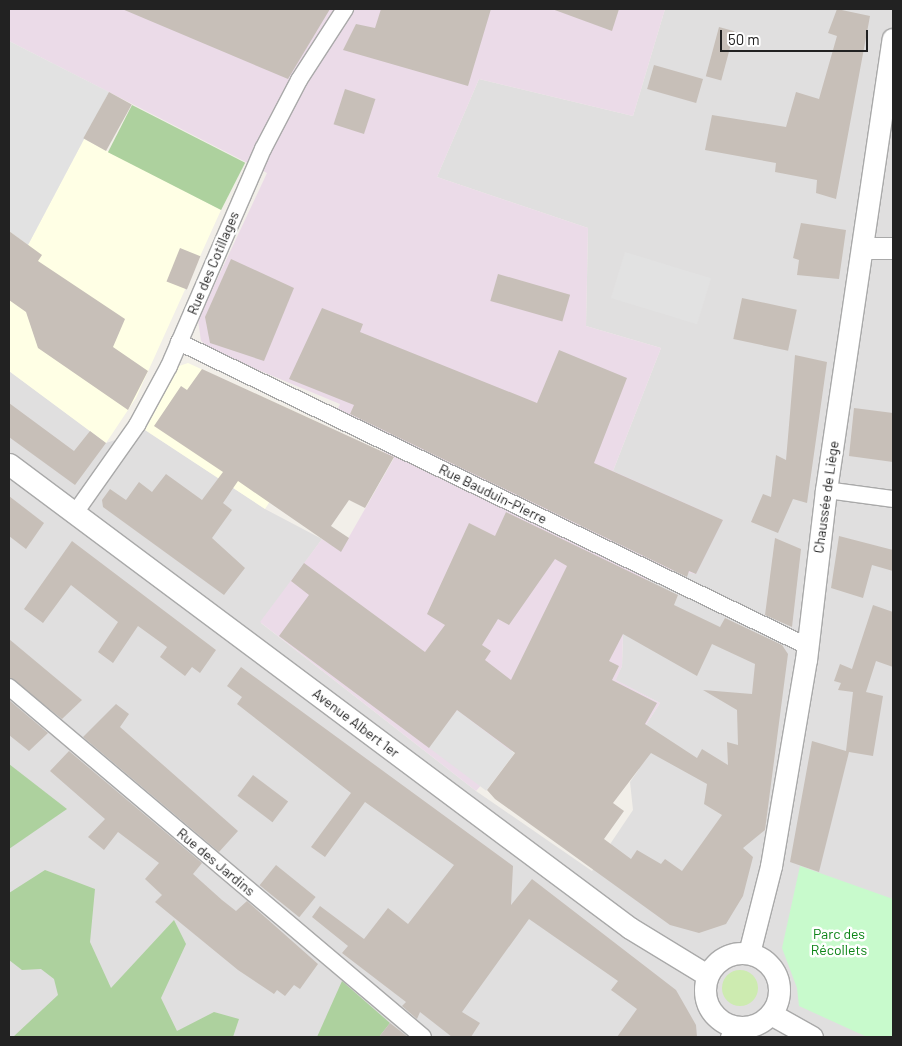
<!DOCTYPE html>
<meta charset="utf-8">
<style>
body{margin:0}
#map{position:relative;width:902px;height:1046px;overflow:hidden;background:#f2efe9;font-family:Barlow,sans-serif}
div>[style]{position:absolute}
.residential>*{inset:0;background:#e0dfdf}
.industrial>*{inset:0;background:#ebdbe8}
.education>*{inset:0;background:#ffffe5}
.grass>*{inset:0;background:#cdebb0}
.round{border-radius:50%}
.forest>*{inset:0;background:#add19e;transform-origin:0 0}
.park>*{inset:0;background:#c8facc}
.parking>*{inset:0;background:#e2e2e2;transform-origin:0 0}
.building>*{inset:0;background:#c7bfb8;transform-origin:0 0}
.roads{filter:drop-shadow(1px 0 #a9a9a9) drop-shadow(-1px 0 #a9a9a9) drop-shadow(0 1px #a9a9a9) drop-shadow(0 -1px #a9a9a9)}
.minor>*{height:16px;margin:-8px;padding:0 8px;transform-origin:8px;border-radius:8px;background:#fff}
.tertiary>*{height:21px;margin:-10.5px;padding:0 10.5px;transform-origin:10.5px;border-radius:10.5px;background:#fff}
.tertiary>.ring{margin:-10.5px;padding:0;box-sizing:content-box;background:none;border:21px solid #fff;border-radius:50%}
span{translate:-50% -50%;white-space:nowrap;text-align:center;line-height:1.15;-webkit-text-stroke:5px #fff;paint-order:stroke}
.street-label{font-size:14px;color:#222}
.park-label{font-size:14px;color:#0c8416}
.frame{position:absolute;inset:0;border:10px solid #222;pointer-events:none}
.scale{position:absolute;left:720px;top:30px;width:148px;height:22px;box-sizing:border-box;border:2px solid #222;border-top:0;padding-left:6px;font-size:15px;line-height:18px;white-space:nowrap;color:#222;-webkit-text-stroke:4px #fff;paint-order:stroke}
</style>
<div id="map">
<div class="residential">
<div style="clip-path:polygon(665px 9px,893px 9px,893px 1037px,9px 1037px,9px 371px,106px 443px,145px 430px,265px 509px,322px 539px,261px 623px,476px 791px,592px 871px,633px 810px,630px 782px,639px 769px,624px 759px,660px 703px,615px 680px,622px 666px,623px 634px,613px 471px,661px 348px,586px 326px,588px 228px,437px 177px,479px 79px,633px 116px)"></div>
</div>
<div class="industrial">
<div style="clip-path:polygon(9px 9px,665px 9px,633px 116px,479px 79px,437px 177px,588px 228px,586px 326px,661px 348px,613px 471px,723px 520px,696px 574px,653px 567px,623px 633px,622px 666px,616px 680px,660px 703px,624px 759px,550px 708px,476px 791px,260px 622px,322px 539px,341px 551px,394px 458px,333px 421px,340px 404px,215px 352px,201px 341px,198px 320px,267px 173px,9px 41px)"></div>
</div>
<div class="education">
<div style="clip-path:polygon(84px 139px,221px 210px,136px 398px,106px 443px,9px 371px,9px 231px,28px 245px)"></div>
<div style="clip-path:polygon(188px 363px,320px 423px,265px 509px,145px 430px,179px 366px)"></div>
</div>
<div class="grass">
<div class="round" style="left:722px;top:970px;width:36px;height:36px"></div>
</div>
<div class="forest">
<div style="left:132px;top:105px;width:127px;height:53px;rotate:27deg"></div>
<div style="clip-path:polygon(9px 764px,67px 809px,9px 849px)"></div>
<div style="clip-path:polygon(45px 870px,95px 889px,90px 942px,111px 988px,174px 920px,186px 944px,161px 998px,177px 1031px,214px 1012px,239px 1019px,233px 1037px,13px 1037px,58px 995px,54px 979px,41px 969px,22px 970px,9px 960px,9px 893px)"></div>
<div style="clip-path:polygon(342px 981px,390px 1023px,379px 1037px,317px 1037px)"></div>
</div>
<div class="park">
<div style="clip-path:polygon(800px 866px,893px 899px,893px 1037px,867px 1037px,799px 1006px,797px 988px,782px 948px)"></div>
</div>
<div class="parking">
<div style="clip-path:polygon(9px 41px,109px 92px,28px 245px,9px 231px)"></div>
<div style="left:625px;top:252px;width:90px;height:48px;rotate:17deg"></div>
<div style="left:457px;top:710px;width:72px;height:47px;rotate:37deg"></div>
</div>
<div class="building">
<div style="clip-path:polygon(122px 9px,330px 9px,288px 79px)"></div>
<div style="clip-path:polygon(381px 9px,491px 9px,468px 86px,343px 50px,356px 24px,375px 28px)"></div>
<div style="clip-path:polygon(552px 9px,619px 9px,612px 31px)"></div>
<div style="clip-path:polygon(837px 9px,870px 16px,836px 199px,816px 193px,817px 180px,775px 172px,776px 163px,705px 150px,712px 115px,786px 127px,796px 92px,819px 99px,837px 36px,828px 33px)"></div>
<div style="left:719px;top:27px;width:16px;height:51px;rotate:15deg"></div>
<div style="left:654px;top:65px;width:51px;height:25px;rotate:16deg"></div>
<div style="left:345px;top:89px;width:32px;height:37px;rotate:18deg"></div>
<div style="left:109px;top:92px;width:26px;height:53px;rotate:29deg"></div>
<div style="clip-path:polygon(801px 223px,846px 230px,839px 279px,797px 275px,799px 260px,793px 258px)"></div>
<div style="clip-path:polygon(9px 231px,42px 255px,38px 261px,125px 319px,113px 347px,148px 371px,128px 410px,38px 348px,26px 312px,9px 300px)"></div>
<div style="left:180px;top:248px;width:22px;height:36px;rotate:22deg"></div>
<div style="clip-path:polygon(231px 259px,294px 288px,264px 361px,210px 343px,205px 317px)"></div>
<div style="left:498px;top:274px;width:75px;height:28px;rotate:16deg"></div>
<div style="left:742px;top:298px;width:56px;height:42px;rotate:12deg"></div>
<div style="clip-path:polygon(322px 308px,363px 324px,360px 332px,537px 403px,559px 350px,627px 378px,594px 463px,723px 520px,696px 574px,689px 571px,687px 577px,350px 414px,354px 405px,289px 379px)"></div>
<div style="clip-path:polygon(795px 355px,827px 362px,807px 503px,793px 499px,778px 533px,751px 522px,763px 494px,771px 497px,776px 455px,786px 460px)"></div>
<div style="clip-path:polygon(202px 369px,394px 457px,365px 508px,349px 500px,331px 526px,349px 538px,341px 552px,238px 481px,223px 503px,232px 510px,212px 538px,245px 568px,224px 595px,103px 507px,102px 500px,110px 489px,126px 500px,139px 482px,152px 492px,166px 474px,202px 500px,223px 472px,154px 426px,181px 386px,187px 390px)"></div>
<div style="clip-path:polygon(9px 403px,74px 451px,90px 431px,106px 443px,75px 485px,9px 437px)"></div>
<div style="clip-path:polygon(854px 408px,893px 413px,893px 462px,849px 456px)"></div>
<div style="clip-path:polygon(9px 496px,44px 523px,26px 549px,9px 536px)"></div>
<div style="clip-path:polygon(evenodd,506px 512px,678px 595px,674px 605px,720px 627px,725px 618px,782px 645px,788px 654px,765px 830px,743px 848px,753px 857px,743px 896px,726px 924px,699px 933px,670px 925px,495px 799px,487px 790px,515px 753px,457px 710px,429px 748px,279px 636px,309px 595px,291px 581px,304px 563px,425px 652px,445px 625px,427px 614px,469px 523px,495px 536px,506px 512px,555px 559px,567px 566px,511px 680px,485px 660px,491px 651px,482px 645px,498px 619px,509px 625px,555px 559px,506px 512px,623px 634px,697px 676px,712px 644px,755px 664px,752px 694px,703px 690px,737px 710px,738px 745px,727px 742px,728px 765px,702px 749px,697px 758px,645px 724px,657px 703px,612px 680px,619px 666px,609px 661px,623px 634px,506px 512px,651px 753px,707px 784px,704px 804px,722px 815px,682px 871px,665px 859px,661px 864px,637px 850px,631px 859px,604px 839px,624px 811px,613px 803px,651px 753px)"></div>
<div style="clip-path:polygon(839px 536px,893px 550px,893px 571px,872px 565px,863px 598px,831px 588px)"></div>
<div style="clip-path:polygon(775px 538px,801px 549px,792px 627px,765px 615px)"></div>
<div style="clip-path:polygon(72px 541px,216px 650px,200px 673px,192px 667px,185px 676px,160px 657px,167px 647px,138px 626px,113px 663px,98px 652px,118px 622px,71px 585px,43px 623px,24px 609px)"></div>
<div style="clip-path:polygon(873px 605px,893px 612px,893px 667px,876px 661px,866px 692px,883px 696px,873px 756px,849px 752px,819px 872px,790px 862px,812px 741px,846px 751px,853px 692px,838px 690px,841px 683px,834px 681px,840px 664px,852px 669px)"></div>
<div style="clip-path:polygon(9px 639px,82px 700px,62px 719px,9px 677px)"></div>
<div style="clip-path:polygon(241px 667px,513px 866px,511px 905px,532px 879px,676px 990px,696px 1025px,697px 1037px,617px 1037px,637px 1009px,611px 990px,618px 981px,529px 919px,462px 1012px,480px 1023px,471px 1037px,452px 1037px,420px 1012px,417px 1019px,402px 1006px,406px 1002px,342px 953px,348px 946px,312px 917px,320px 906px,364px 939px,388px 908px,408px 924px,454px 865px,365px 802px,325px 857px,311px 847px,351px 793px,237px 704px,242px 697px,227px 686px)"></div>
<div style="clip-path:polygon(9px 700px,48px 733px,29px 751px,9px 735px)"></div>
<div style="clip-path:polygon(116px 704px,129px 714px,120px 727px,238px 831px,219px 852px,83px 737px)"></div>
<div style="clip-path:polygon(69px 751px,202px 863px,193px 874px,222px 900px,236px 911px,247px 901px,318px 964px,300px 989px,294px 985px,285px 996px,277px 990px,274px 994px,238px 970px,155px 902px,162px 895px,145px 879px,159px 863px,118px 832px,104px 850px,88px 837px,105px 819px,50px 771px)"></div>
<div style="left:253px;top:775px;width:44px;height:26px;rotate:37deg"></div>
<div style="left:276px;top:865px;width:51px;height:26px;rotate:39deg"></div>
<div style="clip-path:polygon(390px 1023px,408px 1037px,379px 1037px)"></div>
</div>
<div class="roads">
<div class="minor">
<div style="left:179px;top:342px;width:698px;rotate:25.83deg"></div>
<div style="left:826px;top:490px;width:68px;rotate:7.7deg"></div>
<div style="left:75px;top:513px;width:108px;rotate:-54.8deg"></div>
<div style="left:137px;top:425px;width:67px;rotate:-61.5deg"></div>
<div style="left:169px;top:366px;width:236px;rotate:-66.6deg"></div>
<div style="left:263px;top:149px;width:78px;rotate:-62.4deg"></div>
<div style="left:299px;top:80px;width:85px;rotate:-57.1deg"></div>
<div style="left:9px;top:687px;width:542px;rotate:40.21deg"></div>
<div style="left:729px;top:1037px;width:12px;rotate:-59deg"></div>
</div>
<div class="tertiary">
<div style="left:862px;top:248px;width:31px"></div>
<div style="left:9px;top:464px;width:775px;rotate:36.77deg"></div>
<div style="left:630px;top:928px;width:90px;rotate:31.4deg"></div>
<div class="ring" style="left:705px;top:953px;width:53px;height:53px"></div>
<div style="left:749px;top:953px;width:90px;rotate:-75.8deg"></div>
<div style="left:771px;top:866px;width:209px;rotate:-80.4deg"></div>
<div style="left:806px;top:660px;width:171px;rotate:-83.3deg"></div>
<div style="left:826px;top:490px;width:456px;rotate:-81.6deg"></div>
<div style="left:771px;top:1014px;width:47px;rotate:29.3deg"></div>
</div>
</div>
<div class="street-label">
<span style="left:213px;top:263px;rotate:-67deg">Rue des Cotillages</span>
<span style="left:493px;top:494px;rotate:26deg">Rue Bauduin-Pierre</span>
<span style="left:826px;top:497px;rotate:-82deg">Chaussée de Liège</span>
<span style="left:356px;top:723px;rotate:37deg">Avenue Albert 1er</span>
<span style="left:216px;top:862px;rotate:40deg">Rue des Jardins</span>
</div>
<div class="park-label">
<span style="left:839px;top:942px">Parc des<br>Récollets</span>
</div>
<div class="frame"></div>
<div class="scale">50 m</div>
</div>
